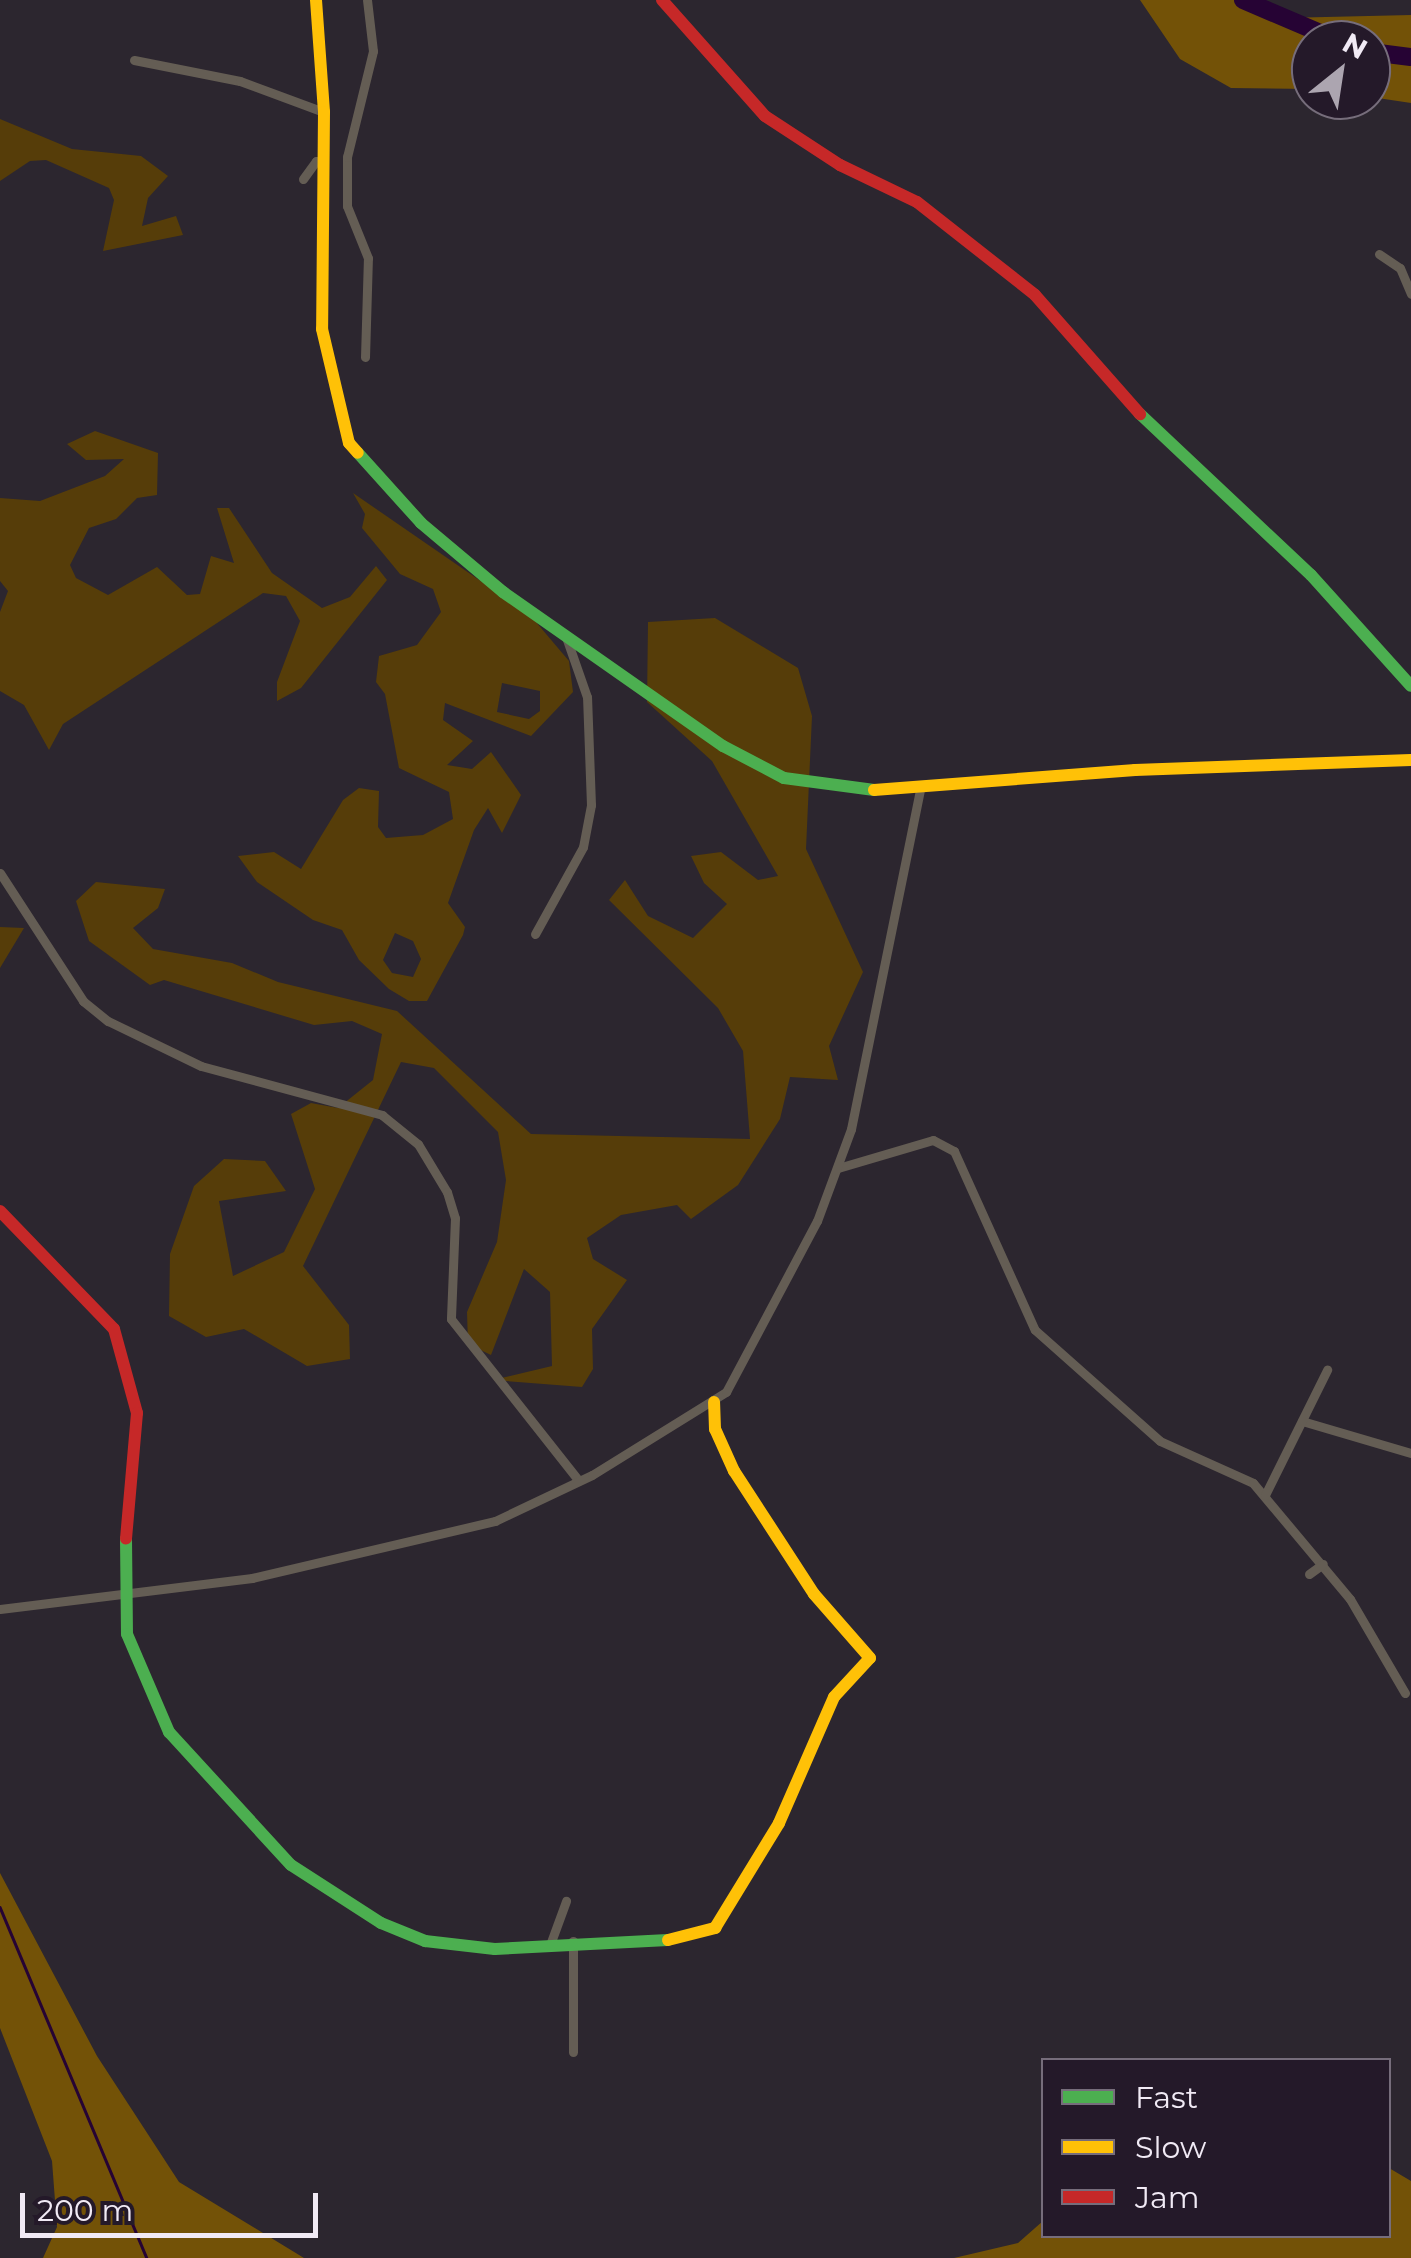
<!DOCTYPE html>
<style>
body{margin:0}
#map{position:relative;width:1411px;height:2258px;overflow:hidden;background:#2c262f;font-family:Montserrat,sans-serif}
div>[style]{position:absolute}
.green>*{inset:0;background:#563d09}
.forest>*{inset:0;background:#735207}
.stream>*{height:2.5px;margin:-1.25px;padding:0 1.25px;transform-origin:1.25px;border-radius:1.25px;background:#260334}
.river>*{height:18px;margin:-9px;padding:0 9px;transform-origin:9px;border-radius:9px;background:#260334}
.street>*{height:9px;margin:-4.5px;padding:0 4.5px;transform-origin:4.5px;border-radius:4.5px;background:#645d54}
.fast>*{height:12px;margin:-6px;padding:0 6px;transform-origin:6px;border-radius:6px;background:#4caf50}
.slow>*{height:12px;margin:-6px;padding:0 6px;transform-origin:6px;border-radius:6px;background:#ffc107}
.jam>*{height:12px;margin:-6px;padding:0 6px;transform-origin:6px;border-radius:6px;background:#c62828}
span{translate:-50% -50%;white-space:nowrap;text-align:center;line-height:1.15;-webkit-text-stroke:10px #241929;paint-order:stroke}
.legend{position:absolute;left:1041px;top:2058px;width:350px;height:180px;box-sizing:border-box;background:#241929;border:2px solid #766d7b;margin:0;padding:12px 18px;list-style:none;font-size:30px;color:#f1eaf5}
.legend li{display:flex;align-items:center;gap:20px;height:50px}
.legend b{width:50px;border:2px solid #766d7b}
.north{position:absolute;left:1291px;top:20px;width:100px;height:100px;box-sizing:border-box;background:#241929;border:2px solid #766d7b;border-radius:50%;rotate:30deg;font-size:28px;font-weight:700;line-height:40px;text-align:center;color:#f1eaf5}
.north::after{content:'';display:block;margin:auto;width:35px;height:45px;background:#aca5b0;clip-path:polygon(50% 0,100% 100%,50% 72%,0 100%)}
.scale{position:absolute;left:20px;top:2193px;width:298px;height:45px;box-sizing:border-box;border:5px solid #f1eaf5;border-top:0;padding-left:12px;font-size:30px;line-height:35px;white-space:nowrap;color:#f1eaf5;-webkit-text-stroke:8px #241929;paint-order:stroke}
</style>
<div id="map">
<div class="green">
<div style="clip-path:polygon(0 119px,72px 149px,141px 156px,168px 176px,148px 198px,142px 226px,176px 216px,183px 235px,103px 251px,114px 200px,109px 188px,46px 160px,30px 161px,0 181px)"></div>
<div style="clip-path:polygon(95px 431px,158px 453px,157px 495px,137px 498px,116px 519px,89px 528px,70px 565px,76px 578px,108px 595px,157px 567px,187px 595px,200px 594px,211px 556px,234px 563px,217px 508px,229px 508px,272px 573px,322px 608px,350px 597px,376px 566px,387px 580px,301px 688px,277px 701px,277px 682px,300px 621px,286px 596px,263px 593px,63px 724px,49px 750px,24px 705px,0 691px,0 612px,8px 591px,0 581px,0 498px,40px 501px,105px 476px,124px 459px,86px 460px,67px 444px)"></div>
<div style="clip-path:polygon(evenodd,353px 493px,530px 615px,569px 661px,573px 692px,531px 736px,445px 703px,443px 720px,473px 741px,447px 765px,472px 769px,491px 752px,521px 795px,502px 833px,488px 808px,474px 830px,448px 903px,465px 927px,463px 935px,427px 1001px,409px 1001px,389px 989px,359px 960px,342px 930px,313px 920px,257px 882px,238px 856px,274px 852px,301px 869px,343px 800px,359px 788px,379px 791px,378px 827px,386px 838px,423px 835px,453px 819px,449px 792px,399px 768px,385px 694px,376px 682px,379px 656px,417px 645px,441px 612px,433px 589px,400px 574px,362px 528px,365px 514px,353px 493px,502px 683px,540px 691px,540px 711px,529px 719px,497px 712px,502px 683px,353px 493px,395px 933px,413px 941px,421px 959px,413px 977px,392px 973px,383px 960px,395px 933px)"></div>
<div style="clip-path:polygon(715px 618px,798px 668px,812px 716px,806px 849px,863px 972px,829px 1046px,838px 1080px,790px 1077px,780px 1119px,738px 1185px,691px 1219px,677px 1205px,621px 1215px,587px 1238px,593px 1259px,627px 1280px,592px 1329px,593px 1369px,582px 1387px,493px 1380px,552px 1366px,550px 1292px,524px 1269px,491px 1355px,468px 1344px,467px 1312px,497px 1242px,506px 1180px,498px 1132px,434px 1068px,401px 1062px,303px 1266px,349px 1325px,350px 1359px,307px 1366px,244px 1329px,206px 1337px,169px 1316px,170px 1254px,194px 1186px,224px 1159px,265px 1161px,286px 1191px,219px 1201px,233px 1276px,284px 1252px,315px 1189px,291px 1114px,311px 1103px,338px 1108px,373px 1080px,382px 1034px,352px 1021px,314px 1025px,164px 980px,150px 985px,89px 941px,76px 901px,96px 882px,165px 889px,158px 908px,133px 928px,153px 949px,232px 963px,278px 982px,397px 1011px,531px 1134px,750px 1139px,743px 1051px,718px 1008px,609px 900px,625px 880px,648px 916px,693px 938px,727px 904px,704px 883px,691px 856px,721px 852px,758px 880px,778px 876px,712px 761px,647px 702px,648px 622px)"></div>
<div style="clip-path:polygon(0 927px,24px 928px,0 968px)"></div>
</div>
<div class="forest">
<div style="clip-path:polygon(1140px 0,1235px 0,1283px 18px,1411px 15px,1411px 103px,1371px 97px,1371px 40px,1311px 40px,1311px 89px,1231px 88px,1180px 59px)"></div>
<div style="clip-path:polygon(0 1873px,97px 2056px,179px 2182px,304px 2258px,43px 2258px,57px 2227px,52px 2161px,0 2028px)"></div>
<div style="clip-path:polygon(1389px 2168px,1411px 2181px,1411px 2258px,954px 2258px,1018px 2243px,1043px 2221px,1044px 2236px,1388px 2236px)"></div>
</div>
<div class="stream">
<div style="left:0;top:1907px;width:381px;rotate:67.3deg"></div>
</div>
<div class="river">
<div style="left:1243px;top:0;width:102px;rotate:23.1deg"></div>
<div style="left:1371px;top:52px;width:40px;rotate:7.1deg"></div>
</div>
<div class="street">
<div style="left:134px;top:60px;width:108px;rotate:11.2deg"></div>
<div style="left:240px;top:81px;width:90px;rotate:20.3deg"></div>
<div style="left:303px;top:179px;width:22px;rotate:-54deg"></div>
<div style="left:316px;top:161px;width:7px;rotate:8deg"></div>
<div style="left:1379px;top:254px;width:25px;rotate:34deg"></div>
<div style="left:1400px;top:268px;width:28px;rotate:67deg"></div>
<div style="left:365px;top:357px;width:99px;rotate:-88.3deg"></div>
<div style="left:368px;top:258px;width:56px;rotate:-112deg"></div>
<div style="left:347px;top:206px;width:49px;rotate:-90deg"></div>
<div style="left:347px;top:157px;width:109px;rotate:-76.2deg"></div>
<div style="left:373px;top:51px;width:51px;rotate:-96.7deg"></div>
<div style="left:0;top:873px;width:153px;rotate:57deg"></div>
<div style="left:83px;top:1001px;width:32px;rotate:39deg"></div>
<div style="left:108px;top:1021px;width:103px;rotate:25.8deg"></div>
<div style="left:201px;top:1066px;width:188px;rotate:15.1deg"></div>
<div style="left:382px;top:1115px;width:46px;rotate:38.9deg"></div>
<div style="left:418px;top:1144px;width:56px;rotate:58.9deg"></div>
<div style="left:447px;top:1192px;width:27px;rotate:73deg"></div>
<div style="left:455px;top:1218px;width:101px;rotate:92.3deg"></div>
<div style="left:451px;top:1319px;width:206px;rotate:51.7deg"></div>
<div style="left:535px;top:934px;width:99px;rotate:-61.1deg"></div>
<div style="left:583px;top:847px;width:43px;rotate:-79.2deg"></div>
<div style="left:591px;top:805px;width:108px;rotate:-92.1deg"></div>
<div style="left:587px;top:697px;width:64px;rotate:-109.3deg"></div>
<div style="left:838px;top:1168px;width:99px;rotate:-16.4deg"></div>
<div style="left:933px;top:1140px;width:24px;rotate:28deg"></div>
<div style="left:954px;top:1151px;width:196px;rotate:65.7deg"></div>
<div style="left:1035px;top:1330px;width:167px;rotate:41.6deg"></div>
<div style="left:1160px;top:1441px;width:102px;rotate:24.3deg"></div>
<div style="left:1253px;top:1483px;width:151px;rotate:50.1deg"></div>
<div style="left:1350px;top:1599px;width:109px;rotate:59.7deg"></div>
<div style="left:1302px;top:1421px;width:114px;rotate:16.4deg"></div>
<div style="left:1265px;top:1495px;width:140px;rotate:-63.6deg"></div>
<div style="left:1309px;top:1574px;width:17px;rotate:-36deg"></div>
<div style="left:0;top:1609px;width:254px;rotate:-7deg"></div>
<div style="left:252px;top:1578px;width:250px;rotate:-13.2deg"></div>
<div style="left:495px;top:1521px;width:107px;rotate:-25.4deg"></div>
<div style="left:592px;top:1475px;width:158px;rotate:-31.8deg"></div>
<div style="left:726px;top:1392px;width:194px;rotate:-62deg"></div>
<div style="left:817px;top:1221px;width:98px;rotate:-69.7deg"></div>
<div style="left:851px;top:1129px;width:346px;rotate:-78.5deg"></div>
<div style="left:551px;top:1942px;width:44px;rotate:-69.9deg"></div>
<div style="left:573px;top:2052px;width:111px;rotate:-90deg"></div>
</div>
<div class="fast">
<div style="left:1140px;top:414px;width:235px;rotate:43.3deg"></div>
<div style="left:1311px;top:575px;width:149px;rotate:48deg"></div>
<div style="left:358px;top:453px;width:94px;rotate:48deg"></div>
<div style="left:421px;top:523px;width:107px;rotate:40.1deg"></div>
<div style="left:503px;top:592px;width:269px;rotate:35deg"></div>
<div style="left:723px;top:746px;width:69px;rotate:27.7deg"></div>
<div style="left:784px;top:778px;width:91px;rotate:7.6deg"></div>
<div style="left:126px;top:1539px;width:95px;rotate:89.4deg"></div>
<div style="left:127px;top:1634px;width:107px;rotate:66.8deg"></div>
<div style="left:169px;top:1732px;width:180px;rotate:47.5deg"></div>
<div style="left:291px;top:1865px;width:107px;rotate:32.8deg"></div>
<div style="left:381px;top:1923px;width:48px;rotate:22.2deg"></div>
<div style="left:425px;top:1941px;width:70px;rotate:6.5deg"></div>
<div style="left:495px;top:1949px;width:173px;rotate:-3deg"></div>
</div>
<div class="slow">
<div style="left:316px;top:0;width:112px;rotate:85.9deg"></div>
<div style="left:324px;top:112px;width:217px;rotate:90.5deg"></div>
<div style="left:322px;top:329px;width:117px;rotate:76.7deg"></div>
<div style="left:349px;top:443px;width:13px;rotate:48deg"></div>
<div style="left:874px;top:790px;width:262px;rotate:-4.4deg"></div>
<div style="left:1135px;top:770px;width:276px;rotate:-2.1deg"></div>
<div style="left:668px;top:1940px;width:49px;rotate:-14.3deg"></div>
<div style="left:715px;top:1928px;width:123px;rotate:-58.6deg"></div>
<div style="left:779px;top:1823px;width:137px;rotate:-66.4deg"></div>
<div style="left:834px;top:1697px;width:53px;rotate:-47.3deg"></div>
<div style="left:870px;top:1658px;width:85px;rotate:-131.2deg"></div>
<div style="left:814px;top:1594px;width:147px;rotate:-123deg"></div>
<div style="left:734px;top:1471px;width:46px;rotate:-114.3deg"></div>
<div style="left:715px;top:1429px;width:27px;rotate:-92deg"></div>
</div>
<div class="jam">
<div style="left:662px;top:0;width:155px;rotate:48.4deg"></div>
<div style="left:765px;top:116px;width:90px;rotate:33.2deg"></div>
<div style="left:840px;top:165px;width:85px;rotate:25.7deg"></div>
<div style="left:917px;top:202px;width:150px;rotate:38.2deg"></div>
<div style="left:1035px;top:295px;width:159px;rotate:48.6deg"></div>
<div style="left:0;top:1211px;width:164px;rotate:46deg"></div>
<div style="left:114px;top:1329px;width:87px;rotate:74.7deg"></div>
<div style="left:137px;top:1413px;width:126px;rotate:95deg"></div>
</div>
<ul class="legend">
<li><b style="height:12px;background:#4caf50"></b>Fast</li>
<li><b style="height:12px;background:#ffc107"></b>Slow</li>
<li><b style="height:12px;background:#c62828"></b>Jam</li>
</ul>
<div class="north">N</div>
<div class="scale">200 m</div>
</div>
